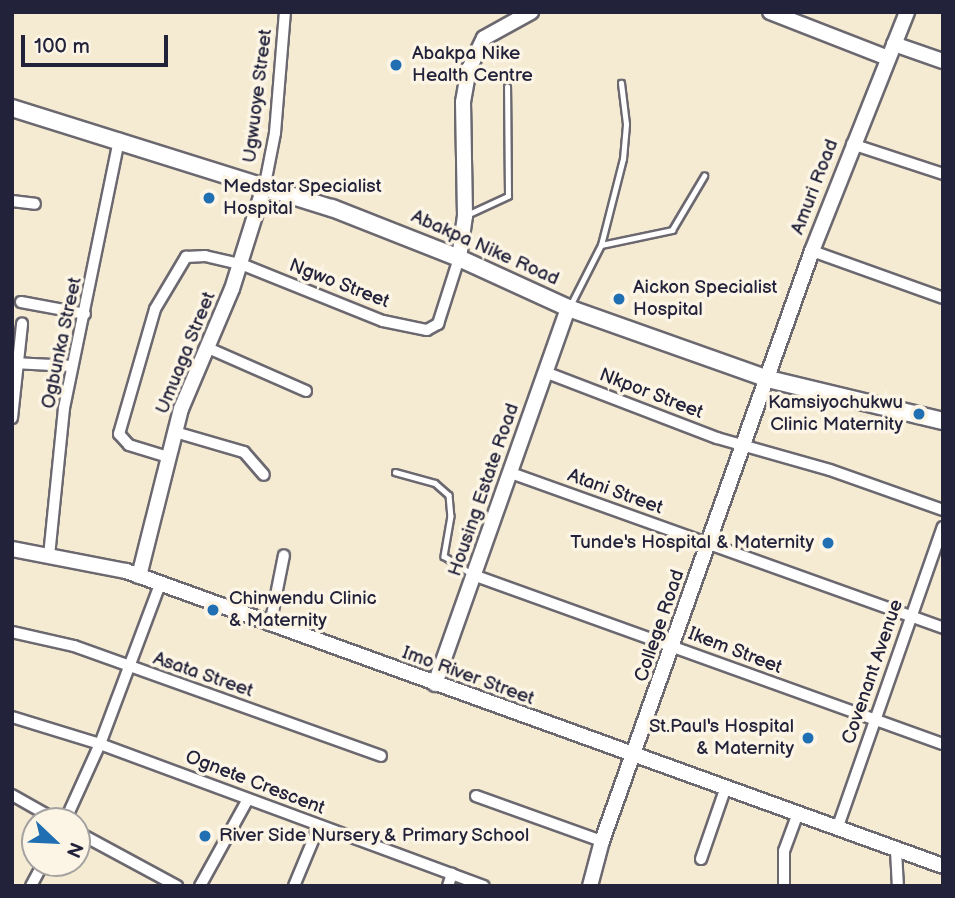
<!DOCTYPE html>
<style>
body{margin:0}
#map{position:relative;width:955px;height:898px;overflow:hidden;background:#f5ebd2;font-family:"Balsamiq Sans",sans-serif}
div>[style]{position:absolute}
.roads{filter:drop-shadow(2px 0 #6c6870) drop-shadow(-2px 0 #6c6870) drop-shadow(0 2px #6c6870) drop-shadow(0 -2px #6c6870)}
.lane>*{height:4.5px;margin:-2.25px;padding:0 2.25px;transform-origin:2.25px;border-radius:2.25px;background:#fff}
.street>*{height:10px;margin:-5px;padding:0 5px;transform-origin:5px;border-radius:5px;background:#fff}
.secondary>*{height:14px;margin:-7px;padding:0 7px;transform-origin:7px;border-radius:7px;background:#fff}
.primary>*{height:16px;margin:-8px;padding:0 8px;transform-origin:8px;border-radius:8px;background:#fff}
.dots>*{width:19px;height:19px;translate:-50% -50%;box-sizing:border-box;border:4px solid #fcf5e5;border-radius:50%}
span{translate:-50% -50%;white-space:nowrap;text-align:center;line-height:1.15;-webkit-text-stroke:7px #fcf5e5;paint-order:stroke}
.poi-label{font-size:19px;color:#22223b}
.left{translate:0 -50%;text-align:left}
.right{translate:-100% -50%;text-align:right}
.street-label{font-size:19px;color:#22223b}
.frame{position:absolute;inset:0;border:14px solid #22223b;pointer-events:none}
.north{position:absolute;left:21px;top:807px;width:70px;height:70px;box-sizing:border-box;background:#fcf5e5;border:2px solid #a5a1a1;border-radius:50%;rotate:113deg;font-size:19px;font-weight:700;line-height:28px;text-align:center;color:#22223b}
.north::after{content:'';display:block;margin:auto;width:24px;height:32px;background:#1f6fb2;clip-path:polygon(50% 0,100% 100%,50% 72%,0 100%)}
.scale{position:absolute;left:21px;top:35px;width:147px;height:32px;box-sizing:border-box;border:4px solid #22223b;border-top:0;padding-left:9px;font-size:21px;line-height:24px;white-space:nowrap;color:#22223b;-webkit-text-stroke:5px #fcf5e5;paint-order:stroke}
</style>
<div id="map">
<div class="roads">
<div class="lane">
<div style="left:469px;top:214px;width:43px;rotate:-24.8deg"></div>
<div style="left:508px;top:196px;width:109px;rotate:-90.5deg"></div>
<div style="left:601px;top:245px;width:73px;rotate:-11.9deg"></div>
<div style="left:672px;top:230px;width:63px;rotate:-59.3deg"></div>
<div style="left:570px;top:306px;width:68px;rotate:-63.1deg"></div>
<div style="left:601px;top:245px;width:89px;rotate:-75.7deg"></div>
<div style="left:623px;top:159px;width:35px;rotate:-85deg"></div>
<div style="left:626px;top:124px;width:41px;rotate:-97deg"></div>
<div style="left:395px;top:472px;width:41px;rotate:15.4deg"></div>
<div style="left:435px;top:483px;width:18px;rotate:41deg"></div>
<div style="left:449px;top:495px;width:21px;rotate:85deg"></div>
<div style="left:451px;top:516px;width:41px;rotate:99.9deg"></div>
<div style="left:444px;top:556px;width:31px;rotate:33deg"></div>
</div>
<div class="street">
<div style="left:852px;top:144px;width:96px;rotate:18.2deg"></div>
<div style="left:265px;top:184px;width:52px;rotate:-78.9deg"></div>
<div style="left:275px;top:133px;width:121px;rotate:-85.3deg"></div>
<div style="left:12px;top:201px;width:23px;rotate:7deg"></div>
<div style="left:812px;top:251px;width:139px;rotate:19.7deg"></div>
<div style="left:21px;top:302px;width:65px;rotate:10.6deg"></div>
<div style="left:208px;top:348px;width:107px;rotate:23.7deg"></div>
<div style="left:13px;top:363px;width:59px;rotate:2.9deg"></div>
<div style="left:545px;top:372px;width:184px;rotate:21deg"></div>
<div style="left:717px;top:438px;width:117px;rotate:15.8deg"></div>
<div style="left:830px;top:470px;width:120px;rotate:19.5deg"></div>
<div style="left:12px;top:418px;width:95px;rotate:-83.9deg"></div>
<div style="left:175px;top:432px;width:72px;rotate:16.2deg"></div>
<div style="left:244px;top:452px;width:30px;rotate:49deg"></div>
<div style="left:168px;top:457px;width:41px;rotate:-162.9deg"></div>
<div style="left:129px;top:445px;width:15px;rotate:-132deg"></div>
<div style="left:119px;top:434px;width:130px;rotate:-73.9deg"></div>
<div style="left:155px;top:309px;width:61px;rotate:-59.2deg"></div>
<div style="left:186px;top:257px;width:19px;rotate:-3deg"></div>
<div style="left:205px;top:256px;width:37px;rotate:13deg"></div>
<div style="left:241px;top:264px;width:153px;rotate:21.9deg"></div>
<div style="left:383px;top:321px;width:45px;rotate:11.6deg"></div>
<div style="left:427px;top:330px;width:13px;rotate:-29deg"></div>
<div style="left:438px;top:324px;width:69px;rotate:-72.3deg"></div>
<div style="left:511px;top:473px;width:459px;rotate:19.7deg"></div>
<div style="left:49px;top:556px;width:149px;rotate:-84.2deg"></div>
<div style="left:64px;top:408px;width:275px;rotate:-78.4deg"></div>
<div style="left:476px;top:576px;width:496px;rotate:19.8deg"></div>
<div style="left:270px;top:625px;width:71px;rotate:-78.7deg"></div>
<div style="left:12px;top:632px;width:64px;rotate:12.7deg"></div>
<div style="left:74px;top:646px;width:326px;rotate:19.7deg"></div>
<div style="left:12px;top:717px;width:92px;rotate:17.1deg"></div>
<div style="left:100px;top:744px;width:409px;rotate:20.3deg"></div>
<div style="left:12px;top:795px;width:53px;rotate:29.5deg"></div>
<div style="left:476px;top:796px;width:134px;rotate:19.7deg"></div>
<div style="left:65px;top:821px;width:85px;rotate:-65.6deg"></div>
<div style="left:100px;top:744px;width:171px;rotate:-69.4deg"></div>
<div style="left:837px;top:829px;width:320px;rotate:-70.7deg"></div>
<div style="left:77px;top:832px;width:114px;rotate:28.4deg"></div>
<div style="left:896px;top:850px;width:36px;rotate:87deg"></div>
<div style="left:701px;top:859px;width:76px;rotate:-70.9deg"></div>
<div style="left:31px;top:886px;width:26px;rotate:-62deg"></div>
<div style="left:200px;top:886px;width:99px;rotate:-61.1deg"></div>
<div style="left:294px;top:886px;width:65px;rotate:-67.4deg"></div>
<div style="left:448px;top:886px;width:13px;rotate:-72deg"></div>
<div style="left:784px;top:886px;width:35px;rotate:-90deg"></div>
<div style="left:784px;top:851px;width:40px;rotate:-69.8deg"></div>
</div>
<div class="secondary">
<div style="left:770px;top:12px;width:127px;rotate:21.3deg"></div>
<div style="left:894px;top:44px;width:52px;rotate:19.1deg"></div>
<div style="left:459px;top:258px;width:42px;rotate:-81.9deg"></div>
<div style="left:465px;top:216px;width:114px;rotate:-91deg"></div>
<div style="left:463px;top:102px;width:34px;rotate:-80deg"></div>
<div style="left:469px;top:69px;width:34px;rotate:-64deg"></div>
<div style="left:484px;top:38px;width:54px;rotate:-29deg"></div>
<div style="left:12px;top:549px;width:116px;rotate:10.9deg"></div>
<div style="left:126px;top:571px;width:869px;rotate:19.85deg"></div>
<div style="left:139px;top:576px;width:172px;rotate:-75.9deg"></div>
<div style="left:181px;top:409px;width:130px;rotate:-67deg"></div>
<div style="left:232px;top:289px;width:110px;rotate:-72.6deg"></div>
<div style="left:435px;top:684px;width:399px;rotate:-70.5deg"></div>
<div style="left:590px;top:886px;width:47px;rotate:-75.1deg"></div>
<div style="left:602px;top:841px;width:626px;rotate:-70.41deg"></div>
<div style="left:812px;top:251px;width:257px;rotate:-68.3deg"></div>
</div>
<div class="primary">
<div style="left:12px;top:108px;width:335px;rotate:17.4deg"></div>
<div style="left:332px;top:208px;width:136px;rotate:21.5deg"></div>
<div style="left:459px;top:258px;width:120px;rotate:24.6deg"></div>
<div style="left:568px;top:308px;width:212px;rotate:19.5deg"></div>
<div style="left:768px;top:379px;width:180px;rotate:13.5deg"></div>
</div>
</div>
<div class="dots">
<div style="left:396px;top:65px;background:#1f6fb2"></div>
<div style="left:209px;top:198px;background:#1f6fb2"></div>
<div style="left:619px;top:299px;background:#1f6fb2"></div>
<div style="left:919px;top:414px;background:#1f6fb2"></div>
<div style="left:828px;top:543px;background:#1f6fb2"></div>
<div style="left:213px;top:610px;background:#1f6fb2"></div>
<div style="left:808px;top:738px;background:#1f6fb2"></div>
<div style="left:205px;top:836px;background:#1f6fb2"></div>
</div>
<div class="poi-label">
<span class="left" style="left:412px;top:65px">Abakpa Nike<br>Health Centre</span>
<span class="left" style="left:223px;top:198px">Medstar Specialist<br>Hospital</span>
<span class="left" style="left:633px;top:299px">Aickon Specialist<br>Hospital</span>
<span class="right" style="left:903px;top:414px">Kamsiyochukwu<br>Clinic Maternity</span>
<span class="right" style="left:814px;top:543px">Tunde's Hospital &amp; Maternity</span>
<span class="left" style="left:229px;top:610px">Chinwendu Clinic<br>&amp; Maternity</span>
<span class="right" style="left:794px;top:738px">St.Paul's Hospital<br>&amp; Maternity</span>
<span class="left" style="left:219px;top:836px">River Side Nursery &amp; Primary School</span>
</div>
<div class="street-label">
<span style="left:258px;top:96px;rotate:-83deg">Ugwuoye Street</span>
<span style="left:815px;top:187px;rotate:-69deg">Amuri Road</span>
<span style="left:485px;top:248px;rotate:24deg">Abakpa Nike Road</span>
<span style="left:339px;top:284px;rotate:21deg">Ngwo Street</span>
<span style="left:62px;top:343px;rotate:-78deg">Ogbunka Street</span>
<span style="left:186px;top:353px;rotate:-68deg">Umuaga Street</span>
<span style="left:651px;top:394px;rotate:21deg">Nkpor Street</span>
<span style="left:484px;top:490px;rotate:-71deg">Housing Estate Road</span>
<span style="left:615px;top:492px;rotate:20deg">Atani Street</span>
<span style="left:660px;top:626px;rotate:-71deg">College Road</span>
<span style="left:735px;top:651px;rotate:21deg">Ikem Street</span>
<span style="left:873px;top:672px;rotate:-71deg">Covenant Avenue</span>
<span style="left:203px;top:675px;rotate:19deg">Asata Street</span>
<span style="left:468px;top:676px;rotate:20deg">Imo River Street</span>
<span style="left:255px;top:783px;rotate:21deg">Ognete Crescent</span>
</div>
<div class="frame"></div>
<div class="north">N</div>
<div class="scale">100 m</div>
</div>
